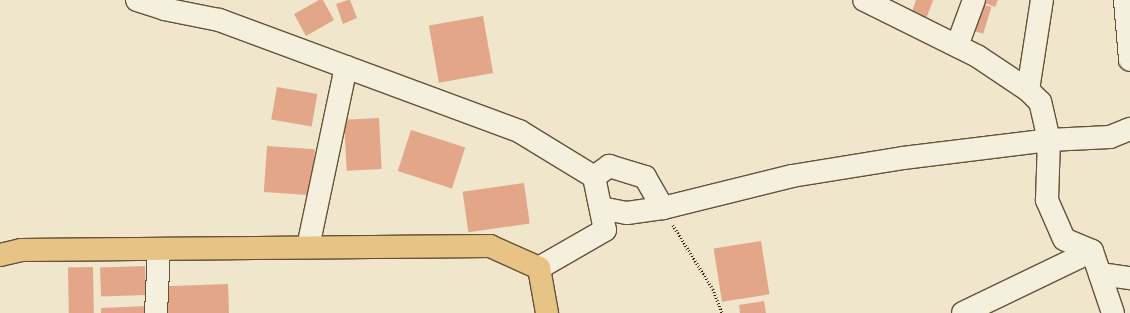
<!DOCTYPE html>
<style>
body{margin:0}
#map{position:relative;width:1130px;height:313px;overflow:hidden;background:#efe6cb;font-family:"Old Standard TT",serif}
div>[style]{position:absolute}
.building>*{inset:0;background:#e3a688;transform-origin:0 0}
.path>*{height:2.5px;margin-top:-1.25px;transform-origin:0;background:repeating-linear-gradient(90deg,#372103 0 1px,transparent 0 3px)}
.roads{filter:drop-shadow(1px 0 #655235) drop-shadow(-1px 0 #655235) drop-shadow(0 1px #655235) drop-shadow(0 -1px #655235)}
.minor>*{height:22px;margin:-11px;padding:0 11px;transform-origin:11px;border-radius:11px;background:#f5efdd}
.major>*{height:22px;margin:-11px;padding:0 11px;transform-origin:11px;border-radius:11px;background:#e8c386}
span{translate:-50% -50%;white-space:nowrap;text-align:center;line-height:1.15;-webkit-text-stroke:4px #f5efdd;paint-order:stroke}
</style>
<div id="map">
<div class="building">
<div style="clip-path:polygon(319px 0,323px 0,334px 20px,306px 36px,294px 14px)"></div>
<div style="clip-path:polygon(348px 0,350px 0,357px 18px,343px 24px,336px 4px)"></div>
<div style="clip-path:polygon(916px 0,933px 0,925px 22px,910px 18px)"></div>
<div style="clip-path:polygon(978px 0,998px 0,995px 7px)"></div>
<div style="left:978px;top:3px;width:14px;height:28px;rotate:17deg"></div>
<div style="left:483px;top:16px;width:58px;height:55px;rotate:80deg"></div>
<div style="left:277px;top:87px;width:41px;height:33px;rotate:10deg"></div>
<div style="left:379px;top:118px;width:51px;height:35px;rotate:87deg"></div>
<div style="left:411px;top:130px;width:57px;height:43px;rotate:18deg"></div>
<div style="left:267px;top:146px;width:48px;height:46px;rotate:4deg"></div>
<div style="left:524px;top:183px;width:41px;height:62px;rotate:82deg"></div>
<div style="left:761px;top:241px;width:54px;height:48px;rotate:81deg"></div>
<div style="left:145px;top:266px;width:29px;height:45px;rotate:88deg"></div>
<div style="left:93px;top:267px;width:46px;height:25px;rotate:89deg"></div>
<div style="left:228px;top:284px;width:29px;height:63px;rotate:88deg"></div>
<div style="clip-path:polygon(764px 301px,766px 313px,740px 313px,739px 305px)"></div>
<div style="clip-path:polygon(147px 306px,147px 313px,101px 313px,101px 308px)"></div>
</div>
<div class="path">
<div style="left:673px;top:225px;width:75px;rotate:58deg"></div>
<div style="left:713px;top:289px;width:26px;rotate:69deg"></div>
</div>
<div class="roads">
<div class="minor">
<div style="left:137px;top:0;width:28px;rotate:18deg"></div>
<div style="left:164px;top:9px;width:56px;rotate:11.3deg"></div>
<div style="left:219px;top:20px;width:320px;rotate:20.3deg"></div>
<div style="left:519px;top:131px;width:88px;rotate:31.5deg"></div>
<div style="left:594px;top:177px;width:54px;rotate:78.3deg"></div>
<div style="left:605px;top:230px;width:76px;rotate:150.1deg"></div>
<div style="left:1125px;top:0;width:60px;rotate:85.2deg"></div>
<div style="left:957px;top:46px;width:49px;rotate:-69.7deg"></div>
<div style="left:1028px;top:90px;width:91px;rotate:-81.2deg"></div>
<div style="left:594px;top:177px;width:19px;rotate:-36deg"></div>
<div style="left:609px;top:166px;width:38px;rotate:17deg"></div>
<div style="left:645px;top:177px;width:36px;rotate:60deg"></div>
<div style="left:663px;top:208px;width:133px;rotate:-13.9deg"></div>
<div style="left:792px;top:176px;width:112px;rotate:-9.2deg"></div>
<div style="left:903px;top:158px;width:147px;rotate:-7deg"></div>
<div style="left:1049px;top:140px;width:39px;rotate:-103deg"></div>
<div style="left:1040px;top:102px;width:17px;rotate:-135deg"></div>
<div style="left:1028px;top:90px;width:61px;rotate:-146.3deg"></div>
<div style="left:977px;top:56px;width:126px;rotate:-153.6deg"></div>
<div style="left:601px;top:208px;width:26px;rotate:11deg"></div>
<div style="left:627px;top:213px;width:36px;rotate:-8deg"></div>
<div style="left:308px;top:247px;width:184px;rotate:-78.1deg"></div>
<div style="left:1100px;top:274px;width:30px;rotate:8deg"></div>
<div style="left:156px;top:313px;width:64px;rotate:-87.3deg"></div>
<div style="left:963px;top:313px;width:143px;rotate:-25.7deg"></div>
<div style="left:1113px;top:313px;width:65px;rotate:-108.7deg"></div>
<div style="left:1092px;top:251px;width:30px;rotate:-157deg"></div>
<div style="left:1064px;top:239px;width:43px;rotate:-113.6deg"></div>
<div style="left:1047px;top:200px;width:60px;rotate:-88.1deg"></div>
<div style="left:1049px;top:140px;width:61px;rotate:-2.8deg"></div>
<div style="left:1110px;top:137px;width:22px;rotate:-22deg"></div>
</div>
<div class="major">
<div style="left:0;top:255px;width:22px;rotate:-13deg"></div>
<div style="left:21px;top:250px;width:469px;rotate:-0.5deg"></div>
<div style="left:490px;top:246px;width:54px;rotate:24.2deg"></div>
<div style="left:539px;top:268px;width:46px;rotate:79.9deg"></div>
</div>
</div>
</div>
